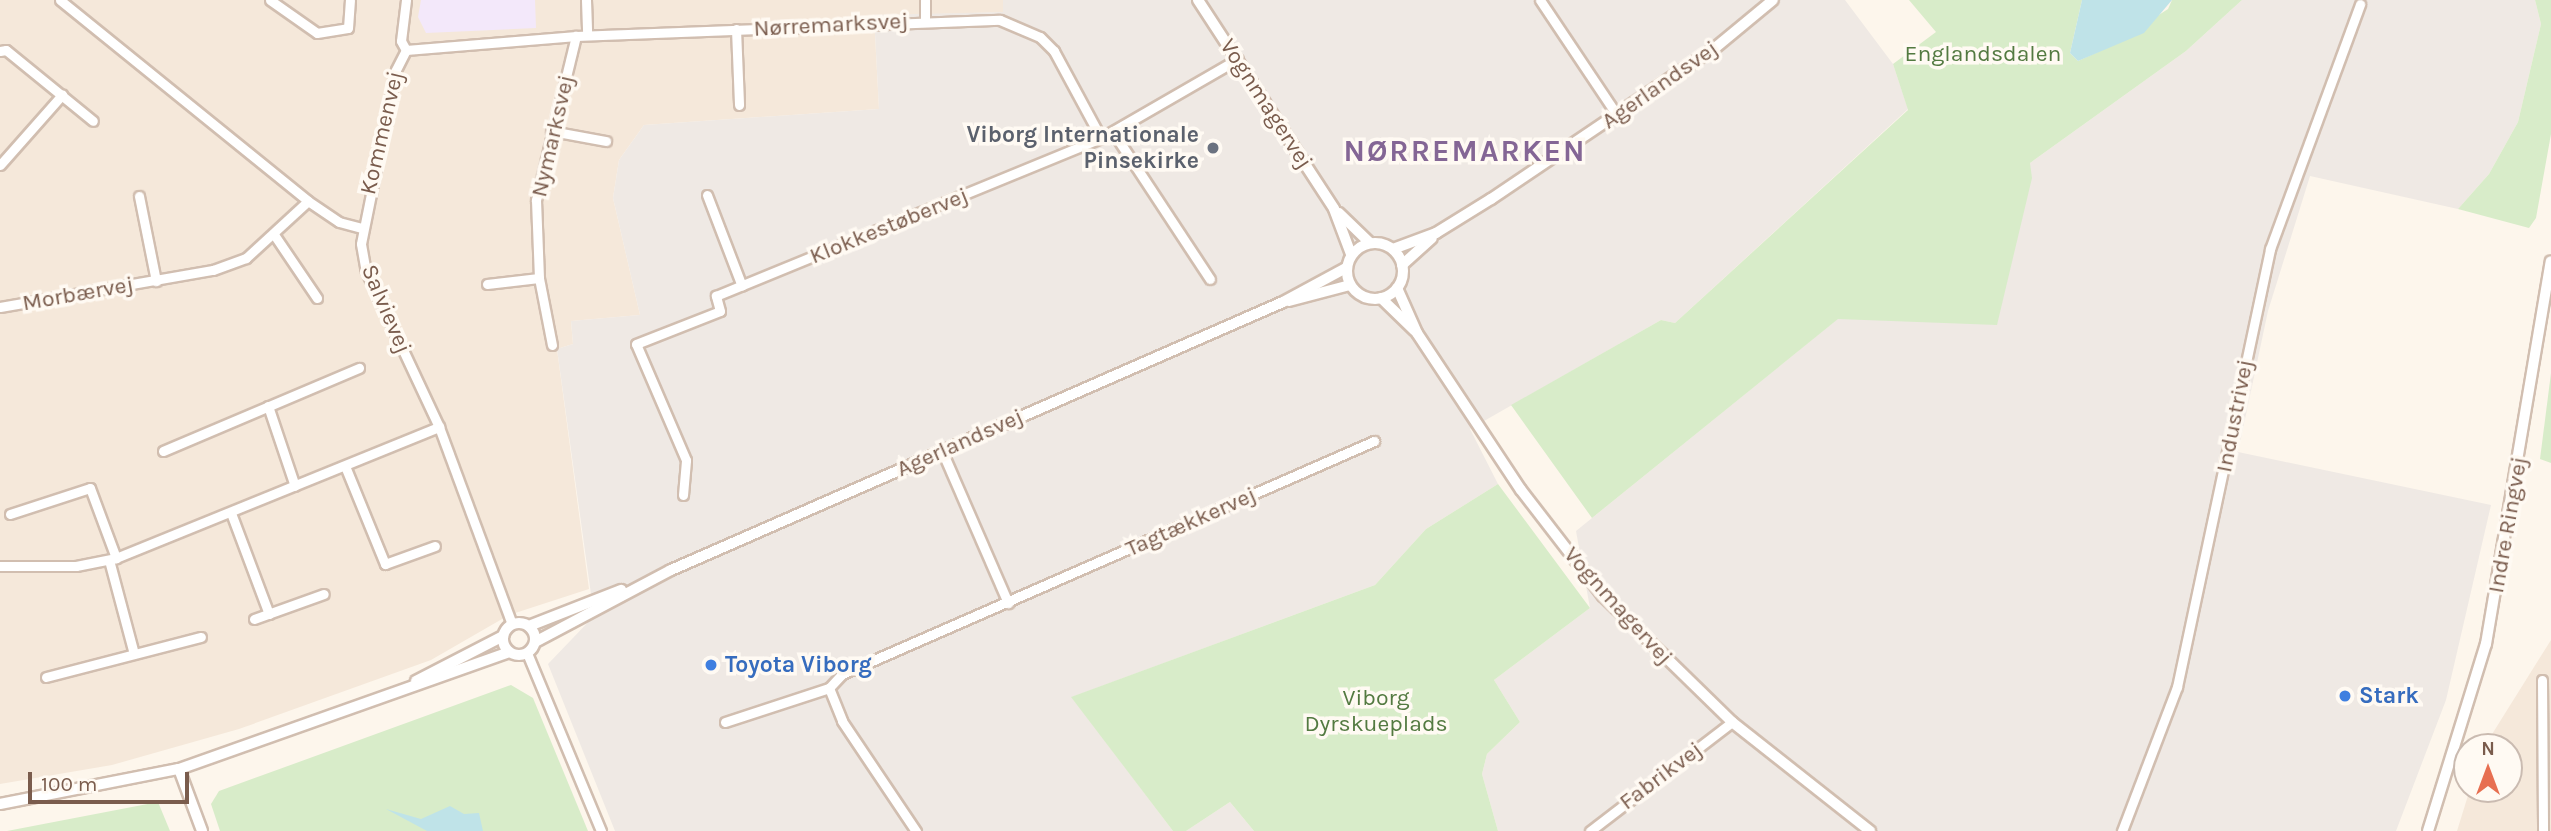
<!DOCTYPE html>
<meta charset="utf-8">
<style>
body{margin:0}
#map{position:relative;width:2551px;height:831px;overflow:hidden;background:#fdf6ec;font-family:Karla,sans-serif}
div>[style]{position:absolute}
.residential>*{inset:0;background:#f5e8da}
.industrial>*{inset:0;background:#efe9e4}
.education>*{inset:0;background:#f3e8fa}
.green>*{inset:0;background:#d8ecc9}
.water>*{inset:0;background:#bfe3e8}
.roads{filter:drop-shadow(2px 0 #d1beb0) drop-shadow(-2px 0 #d1beb0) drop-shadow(0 2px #d1beb0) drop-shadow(0 -2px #d1beb0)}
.minor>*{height:9px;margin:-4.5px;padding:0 4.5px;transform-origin:4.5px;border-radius:4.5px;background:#fff}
.tertiary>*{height:10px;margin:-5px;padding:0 5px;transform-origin:5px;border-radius:5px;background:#fff}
.tertiary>.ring{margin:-5px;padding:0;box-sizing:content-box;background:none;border:10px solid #fff;border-radius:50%}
.dots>*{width:19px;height:19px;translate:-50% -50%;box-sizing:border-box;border:4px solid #fffaf3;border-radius:50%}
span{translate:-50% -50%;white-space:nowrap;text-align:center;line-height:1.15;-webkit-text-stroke:7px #fffaf3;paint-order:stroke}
.street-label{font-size:23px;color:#7a5c4d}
.park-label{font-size:23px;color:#537a41}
.worship-label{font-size:23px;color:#5b616d;font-weight:700}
.right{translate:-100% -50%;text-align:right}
.shop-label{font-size:23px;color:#366cbe;font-weight:700}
.left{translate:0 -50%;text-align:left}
.district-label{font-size:30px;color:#846695;font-weight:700;letter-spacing:2px}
.north{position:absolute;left:2453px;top:733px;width:70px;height:70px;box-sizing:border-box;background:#fffaf3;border:2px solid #cabbb1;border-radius:50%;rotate:0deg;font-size:19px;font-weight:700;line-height:28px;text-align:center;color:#7a5c4d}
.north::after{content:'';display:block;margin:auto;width:24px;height:32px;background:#e76f51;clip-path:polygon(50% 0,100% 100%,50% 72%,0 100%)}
.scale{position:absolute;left:28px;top:772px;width:161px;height:32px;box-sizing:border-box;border:4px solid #7a5c4d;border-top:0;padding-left:9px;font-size:21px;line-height:24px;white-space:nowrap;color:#7a5c4d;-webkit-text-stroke:5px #fffaf3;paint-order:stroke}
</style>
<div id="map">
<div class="residential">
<div style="clip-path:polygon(0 0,1003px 0,1004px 12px,874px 16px,879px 109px,644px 125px,619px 160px,613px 198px,640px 315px,571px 321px,573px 344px,557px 349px,589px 589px,509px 615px,431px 660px,239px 729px,112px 765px,0 784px)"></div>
<div style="clip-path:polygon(2551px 640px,2551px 831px,2457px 831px,2470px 789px,2509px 789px,2509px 747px,2484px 747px)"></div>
</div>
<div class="industrial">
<div style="clip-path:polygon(1003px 0,1845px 0,1893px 64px,1908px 109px,1675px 323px,1661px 320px,1470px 429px,1498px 484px,1426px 529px,1375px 585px,1072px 697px,1173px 831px,615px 831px,548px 664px,594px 616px,557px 349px,573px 344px,571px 321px,640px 315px,613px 198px,619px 160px,644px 125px,879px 109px,874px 15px,1003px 12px)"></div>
<div style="clip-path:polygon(2242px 0,2535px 0,2541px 24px,2518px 122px,2489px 174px,2458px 209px,2310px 176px,2268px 311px,2238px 452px,2491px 505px,2446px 700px,2396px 831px,1498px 831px,1482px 774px,1487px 754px,1520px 722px,1494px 680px,1590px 608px,1576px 531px,2030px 163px,2186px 51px)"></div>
<div style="clip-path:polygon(1230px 802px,1254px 831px,1186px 831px)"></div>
</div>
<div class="education">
<div style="clip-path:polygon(421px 0,535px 0,536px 28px,426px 33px,418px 17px)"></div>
</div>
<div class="green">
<div style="clip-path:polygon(1909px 0,2082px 0,2070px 53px,2078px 61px,2111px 46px,2168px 9px,2172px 0,2242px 0,2186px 51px,2030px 163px,2032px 178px,1997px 325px,1838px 319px,1592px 518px,1511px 405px,1661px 320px,1675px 323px,1908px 110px,1893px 64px,1936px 32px)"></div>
<div style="clip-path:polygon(2535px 0,2551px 0,2551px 134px,2536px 218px,2529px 228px,2458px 209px,2489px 174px,2518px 122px,2541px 24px)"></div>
<div style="clip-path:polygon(2551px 373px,2551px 463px,2540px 459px)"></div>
<div style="clip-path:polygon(1498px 484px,1590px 608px,1494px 680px,1520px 722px,1487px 754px,1482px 774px,1498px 831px,1254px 831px,1230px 802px,1186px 831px,1173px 831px,1071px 697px,1375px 585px,1426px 529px)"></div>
<div style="clip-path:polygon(511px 685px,533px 698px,588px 831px,220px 831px,211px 804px,219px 791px)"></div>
<div style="clip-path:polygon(158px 802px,170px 831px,7px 831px)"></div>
</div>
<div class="water">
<div style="clip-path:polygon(2082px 0,2172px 0,2144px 33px,2078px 61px,2070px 53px)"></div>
<div style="clip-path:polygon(450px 806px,464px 814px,479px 813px,483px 831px,427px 831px,386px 809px,421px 819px)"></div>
</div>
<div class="roads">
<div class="minor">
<div style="left:60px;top:0;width:319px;rotate:39deg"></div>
<div style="left:308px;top:201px;width:37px;rotate:34deg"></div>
<div style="left:339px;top:222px;width:23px;rotate:15deg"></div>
<div style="left:270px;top:0;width:57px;rotate:35.1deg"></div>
<div style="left:317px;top:33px;width:31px;rotate:-9deg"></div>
<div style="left:348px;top:28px;width:28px;rotate:-86deg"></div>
<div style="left:406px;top:0;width:41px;rotate:97deg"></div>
<div style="left:401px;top:41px;width:10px;rotate:61deg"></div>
<div style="left:406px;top:50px;width:22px;rotate:117deg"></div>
<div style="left:396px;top:70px;width:177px;rotate:101.4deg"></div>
<div style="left:361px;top:244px;width:27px;rotate:80deg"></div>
<div style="left:366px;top:271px;width:172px;rotate:64.9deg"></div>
<div style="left:439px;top:427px;width:210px;rotate:69.7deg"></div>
<div style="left:586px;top:0;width:35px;rotate:88deg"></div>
<div style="left:925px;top:0;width:20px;rotate:90deg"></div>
<div style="left:1540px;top:0;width:138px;rotate:56.2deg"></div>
<div style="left:736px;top:29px;width:76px;rotate:87.7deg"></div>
<div style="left:406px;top:50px;width:171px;rotate:-4.7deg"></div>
<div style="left:576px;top:36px;width:424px;rotate:-2.2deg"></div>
<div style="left:1000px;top:20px;width:43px;rotate:23deg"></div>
<div style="left:1040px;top:37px;width:20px;rotate:45deg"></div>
<div style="left:1054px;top:51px;width:99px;rotate:61.6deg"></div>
<div style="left:0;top:51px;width:6px;rotate:-9deg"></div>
<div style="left:6px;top:50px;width:112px;rotate:39.2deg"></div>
<div style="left:551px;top:131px;width:56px;rotate:10.3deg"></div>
<div style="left:1113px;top:132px;width:176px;rotate:56.6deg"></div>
<div style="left:0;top:165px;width:94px;rotate:-48.5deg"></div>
<div style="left:707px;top:195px;width:97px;rotate:69deg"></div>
<div style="left:139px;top:196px;width:87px;rotate:78.7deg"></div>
<div style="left:275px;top:236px;width:75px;rotate:55.9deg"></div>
<div style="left:487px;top:284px;width:52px;rotate:-6.6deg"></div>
<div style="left:0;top:307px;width:216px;rotate:-9.9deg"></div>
<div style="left:213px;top:270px;width:35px;rotate:-20deg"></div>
<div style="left:246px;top:258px;width:84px;rotate:-42.6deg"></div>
<div style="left:552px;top:345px;width:68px;rotate:-101deg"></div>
<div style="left:539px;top:278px;width:78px;rotate:-92.2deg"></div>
<div style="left:536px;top:200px;width:169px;rotate:-76.3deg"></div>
<div style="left:268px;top:406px;width:84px;rotate:71.4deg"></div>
<div style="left:163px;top:451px;width:213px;rotate:-23deg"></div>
<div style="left:942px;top:451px;width:166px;rotate:66.5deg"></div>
<div style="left:345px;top:466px;width:106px;rotate:67.8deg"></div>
<div style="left:385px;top:564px;width:53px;rotate:-19.8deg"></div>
<div style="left:683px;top:495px;width:35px;rotate:-85deg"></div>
<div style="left:686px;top:460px;width:126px;rotate:-113.3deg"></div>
<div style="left:636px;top:344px;width:90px;rotate:-21.4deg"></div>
<div style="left:720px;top:311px;width:16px;rotate:-105deg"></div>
<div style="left:716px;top:296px;width:416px;rotate:-22.3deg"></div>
<div style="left:1101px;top:138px;width:158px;rotate:-30deg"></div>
<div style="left:231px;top:513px;width:108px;rotate:69.4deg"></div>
<div style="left:10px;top:514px;width:84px;rotate:-18deg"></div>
<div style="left:90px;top:488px;width:75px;rotate:69.6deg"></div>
<div style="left:109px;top:560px;width:97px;rotate:75.1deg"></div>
<div style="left:0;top:566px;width:76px"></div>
<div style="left:76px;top:566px;width:41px;rotate:-11.3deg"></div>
<div style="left:116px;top:558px;width:349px;rotate:-22.1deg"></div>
<div style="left:254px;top:619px;width:74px;rotate:-19.7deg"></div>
<div style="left:527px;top:653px;width:193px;rotate:67.4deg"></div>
<div style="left:46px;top:677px;width:160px;rotate:-14.5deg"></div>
<div style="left:2542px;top:680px;width:151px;rotate:89.6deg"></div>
<div style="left:829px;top:688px;width:35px;rotate:68deg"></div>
<div style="left:842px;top:721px;width:133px;rotate:56.1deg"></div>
<div style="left:725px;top:722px;width:109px;rotate:-18.1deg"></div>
<div style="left:829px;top:688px;width:19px;rotate:-47deg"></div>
<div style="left:842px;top:674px;width:581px;rotate:-23.65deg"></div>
<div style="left:1590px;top:831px;width:179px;rotate:-37.5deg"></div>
<div style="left:2122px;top:831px;width:154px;rotate:-69.1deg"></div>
<div style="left:2177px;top:687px;width:448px;rotate:-78deg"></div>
<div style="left:2270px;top:249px;width:261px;rotate:-69.8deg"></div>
</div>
<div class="tertiary">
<div style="left:1198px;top:0;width:249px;rotate:56.9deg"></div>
<div style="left:1334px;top:209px;width:48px;rotate:69.3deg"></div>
<div style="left:1339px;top:213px;width:43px;rotate:44.1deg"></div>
<div class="ring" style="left:1347px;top:243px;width:46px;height:46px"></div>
<div style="left:1393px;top:249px;width:46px;rotate:-20.4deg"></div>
<div style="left:1436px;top:233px;width:65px;rotate:-31.7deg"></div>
<div style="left:1491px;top:199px;width:270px;rotate:-34deg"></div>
<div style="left:1715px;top:48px;width:75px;rotate:-39.6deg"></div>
<div style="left:1402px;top:265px;width:40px;rotate:-42deg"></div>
<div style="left:1397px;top:288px;width:49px;rotate:66deg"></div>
<div style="left:1417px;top:333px;width:188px;rotate:56.5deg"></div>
<div style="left:1521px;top:490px;width:134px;rotate:52.3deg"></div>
<div style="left:1603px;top:596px;width:180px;rotate:44.3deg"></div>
<div style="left:1732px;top:722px;width:176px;rotate:38.3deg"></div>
<div style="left:1381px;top:298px;width:47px;rotate:44.1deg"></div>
<div style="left:1289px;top:301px;width:63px;rotate:-14.7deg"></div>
<div class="ring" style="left:503px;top:623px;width:22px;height:22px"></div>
<div style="left:529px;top:626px;width:99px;rotate:-21.4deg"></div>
<div style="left:535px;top:642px;width:154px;rotate:-27.9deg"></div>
<div style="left:671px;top:570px;width:668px;rotate:-23.65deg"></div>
<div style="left:1283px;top:302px;width:72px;rotate:-28.4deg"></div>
<div style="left:416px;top:681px;width:98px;rotate:-27.3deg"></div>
<div style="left:179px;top:769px;width:66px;rotate:69.6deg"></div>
<div style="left:0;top:804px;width:182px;rotate:-11.1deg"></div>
<div style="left:179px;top:769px;width:350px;rotate:-19.5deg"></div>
<div style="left:2428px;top:831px;width:196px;rotate:-72.8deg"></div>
<div style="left:2486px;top:644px;width:388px;rotate:-80.4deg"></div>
</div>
</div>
<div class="dots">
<div style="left:1213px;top:148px;background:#6b7280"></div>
<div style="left:711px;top:665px;background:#3f7fe0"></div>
<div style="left:2345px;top:696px;background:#3f7fe0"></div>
</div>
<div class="street-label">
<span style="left:831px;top:25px;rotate:-3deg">Nørremarksvej</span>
<span style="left:1660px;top:85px;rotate:-35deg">Agerlandsvej</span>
<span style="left:1266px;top:104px;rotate:57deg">Vognmagervej</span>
<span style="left:382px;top:133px;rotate:-77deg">Kommenvej</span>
<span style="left:553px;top:136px;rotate:-77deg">Nymarksvej</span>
<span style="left:889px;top:226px;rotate:-22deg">Klokkestøbervej</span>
<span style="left:78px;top:294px;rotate:-10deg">Morbærvej</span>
<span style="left:386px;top:309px;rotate:67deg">Salvievej</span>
<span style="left:2235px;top:416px;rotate:-79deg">Industrivej</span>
<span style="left:960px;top:443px;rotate:-24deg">Agerlandsvej</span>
<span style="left:1191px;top:522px;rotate:-24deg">Tagtækkervej</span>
<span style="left:2508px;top:525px;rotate:-80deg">Indre Ringvej</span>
<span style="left:1618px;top:606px;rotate:48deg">Vognmagervej</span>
<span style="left:1661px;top:776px;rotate:-37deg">Fabrikvej</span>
</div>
<div class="park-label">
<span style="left:1983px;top:54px">Englandsdalen</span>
<span style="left:1376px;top:711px">Viborg<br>Dyrskueplads</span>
</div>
<div class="worship-label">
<span class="right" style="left:1199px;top:148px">Viborg Internationale<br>Pinsekirke</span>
</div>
<div class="shop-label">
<span class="left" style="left:725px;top:665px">Toyota Viborg</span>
<span class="left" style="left:2359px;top:696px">Stark</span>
</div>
<div class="district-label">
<span style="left:1465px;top:151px">NØRREMARKEN</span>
</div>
<div class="north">N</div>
<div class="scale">100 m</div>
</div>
